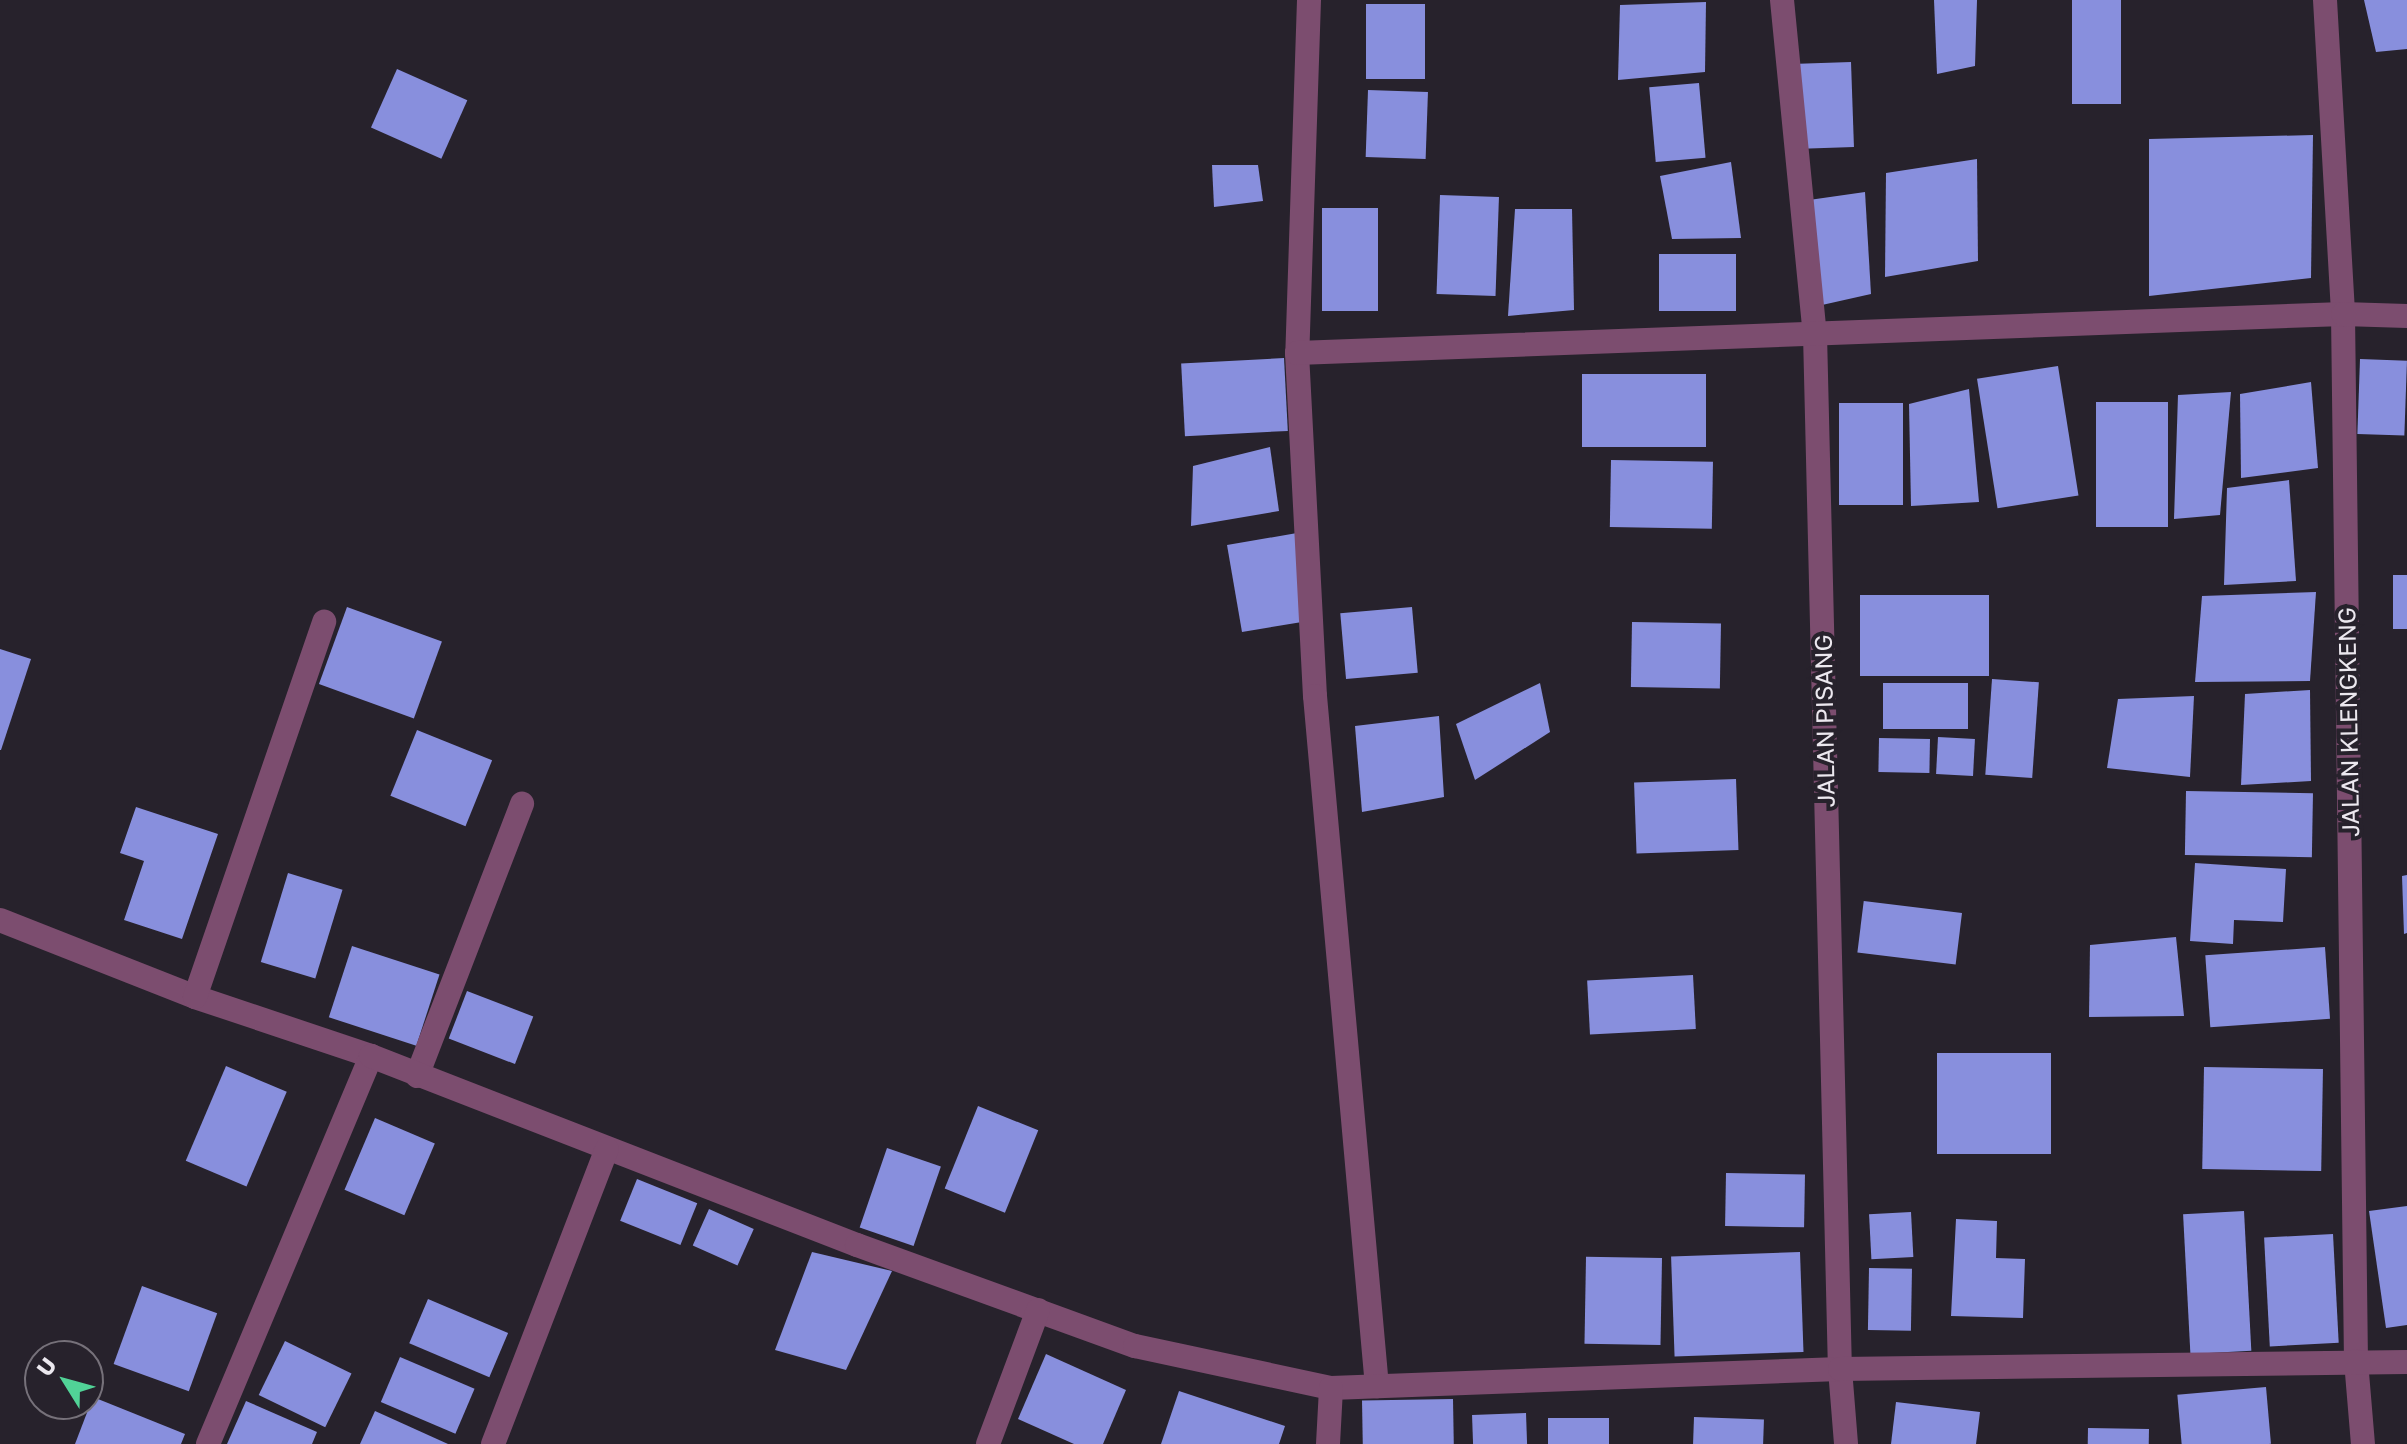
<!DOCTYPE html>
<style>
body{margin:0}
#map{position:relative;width:2407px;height:1444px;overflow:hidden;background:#27222c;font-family:"Golos Text",sans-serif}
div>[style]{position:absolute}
.building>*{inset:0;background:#888fdd;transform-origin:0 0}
.minor>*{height:24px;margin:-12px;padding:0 12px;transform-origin:12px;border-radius:12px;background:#7c4d6f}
span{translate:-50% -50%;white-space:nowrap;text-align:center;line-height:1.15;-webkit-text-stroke:8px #27222c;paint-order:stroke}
.street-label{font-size:24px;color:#ece8ef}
.north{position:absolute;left:24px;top:1340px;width:80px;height:80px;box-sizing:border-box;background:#27222c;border:2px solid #76717a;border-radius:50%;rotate:307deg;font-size:22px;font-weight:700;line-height:32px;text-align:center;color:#ece8ef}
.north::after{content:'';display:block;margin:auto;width:28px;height:36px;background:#51d397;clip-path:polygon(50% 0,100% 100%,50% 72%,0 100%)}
</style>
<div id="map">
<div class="building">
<div style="clip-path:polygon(1934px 0,1977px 0,1975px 66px,1937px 74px)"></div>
<div style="left:2072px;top:0;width:49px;height:104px"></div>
<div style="clip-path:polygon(2364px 0,2407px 0,2407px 49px,2376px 52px)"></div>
<div style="clip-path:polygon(1706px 2px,1705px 72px,1618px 80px,1620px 5px)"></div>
<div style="left:1366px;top:4px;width:59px;height:75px"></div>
<div style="left:1851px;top:62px;width:85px;height:52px;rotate:88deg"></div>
<div style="left:397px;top:69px;width:77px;height:64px;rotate:24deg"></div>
<div style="left:1699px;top:83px;width:75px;height:50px;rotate:85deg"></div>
<div style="left:1368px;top:90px;width:60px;height:67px;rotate:2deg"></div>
<div style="clip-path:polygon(2313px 135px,2311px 278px,2149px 296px,2149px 139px)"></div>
<div style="clip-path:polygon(1977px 159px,1978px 261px,1885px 277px,1886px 173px)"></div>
<div style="clip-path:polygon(1731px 162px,1741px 238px,1672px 239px,1660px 176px)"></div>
<div style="clip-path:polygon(1212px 165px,1258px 165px,1263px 201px,1214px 207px)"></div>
<div style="clip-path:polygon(1865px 192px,1871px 294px,1822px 305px,1809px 200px)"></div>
<div style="left:1440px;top:195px;width:59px;height:99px;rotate:2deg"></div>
<div style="left:1322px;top:208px;width:56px;height:103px"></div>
<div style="clip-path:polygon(1515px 209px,1572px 209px,1574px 310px,1508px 316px)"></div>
<div style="left:1659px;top:254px;width:77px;height:57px"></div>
<div style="left:1284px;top:358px;width:73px;height:103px;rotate:87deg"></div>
<div style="left:2360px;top:359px;width:47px;height:75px;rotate:2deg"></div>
<div style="left:2058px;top:366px;width:131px;height:82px;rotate:81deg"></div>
<div style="left:1706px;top:374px;width:73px;height:124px;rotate:90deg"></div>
<div style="clip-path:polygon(2311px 382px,2318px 468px,2241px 478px,2240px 394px)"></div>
<div style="clip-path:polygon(1969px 389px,1979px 502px,1911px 506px,1909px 404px)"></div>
<div style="clip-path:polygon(2231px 392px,2220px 515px,2174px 519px,2178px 395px)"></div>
<div style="left:2096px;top:402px;width:72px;height:125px"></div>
<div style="left:1903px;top:403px;width:102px;height:64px;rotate:90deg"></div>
<div style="clip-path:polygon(1270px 447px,1279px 511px,1191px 526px,1193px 466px)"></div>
<div style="left:1611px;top:460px;width:102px;height:67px;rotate:1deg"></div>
<div style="clip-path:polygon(2289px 480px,2296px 581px,2224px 585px,2227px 488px)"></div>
<div style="clip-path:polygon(1297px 533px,1302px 622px,1242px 632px,1227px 545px)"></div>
<div style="left:2393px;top:575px;width:14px;height:54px"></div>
<div style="clip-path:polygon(2316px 592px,2310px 681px,2195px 682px,2202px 596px)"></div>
<div style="left:1860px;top:595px;width:129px;height:81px"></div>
<div style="left:347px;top:607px;width:101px;height:82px;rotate:20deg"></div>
<div style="left:1412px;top:607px;width:66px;height:72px;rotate:85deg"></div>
<div style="left:1632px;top:622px;width:89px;height:65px;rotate:1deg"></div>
<div style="clip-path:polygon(0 649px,31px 659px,1px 750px,0 750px)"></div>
<div style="left:1992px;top:679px;width:47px;height:96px;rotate:4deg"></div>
<div style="clip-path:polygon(1540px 683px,1550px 732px,1475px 780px,1456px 724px)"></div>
<div style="left:1883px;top:683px;width:85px;height:46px"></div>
<div style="clip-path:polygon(2310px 690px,2311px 781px,2241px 785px,2245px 694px)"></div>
<div style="clip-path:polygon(2194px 696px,2190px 777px,2107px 768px,2118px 699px)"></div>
<div style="clip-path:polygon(1439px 716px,1444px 797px,1362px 812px,1355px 726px)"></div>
<div style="left:417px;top:730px;width:81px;height:71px;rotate:22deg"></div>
<div style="left:1938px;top:737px;width:37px;height:37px;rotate:3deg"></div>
<div style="left:1879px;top:738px;width:51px;height:34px;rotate:1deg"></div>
<div style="left:1736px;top:779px;width:71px;height:102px;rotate:88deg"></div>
<div style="left:2186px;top:791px;width:127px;height:64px;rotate:1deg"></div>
<div style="clip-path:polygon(136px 807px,218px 834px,182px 939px,124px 920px,144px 861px,120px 853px)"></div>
<div style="clip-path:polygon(2195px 863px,2286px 869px,2283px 922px,2234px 920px,2233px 944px,2190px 941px)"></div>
<div style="left:288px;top:873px;width:57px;height:93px;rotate:17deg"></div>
<div style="clip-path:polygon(2407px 875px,2407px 933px,2404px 934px,2402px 876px)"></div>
<div style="left:1962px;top:913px;width:52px;height:99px;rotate:97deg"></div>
<div style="clip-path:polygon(2176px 937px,2184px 1016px,2089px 1017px,2090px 945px)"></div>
<div style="left:352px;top:946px;width:92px;height:75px;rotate:18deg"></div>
<div style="left:2325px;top:947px;width:72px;height:120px;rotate:86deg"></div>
<div style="left:1693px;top:975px;width:54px;height:106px;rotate:87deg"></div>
<div style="left:467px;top:991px;width:71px;height:51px;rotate:21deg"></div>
<div style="left:2051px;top:1053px;width:101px;height:114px;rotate:90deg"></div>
<div style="left:226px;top:1066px;width:66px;height:103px;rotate:23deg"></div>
<div style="left:2204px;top:1067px;width:119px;height:102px;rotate:1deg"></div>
<div style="left:978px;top:1106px;width:65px;height:89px;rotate:22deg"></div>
<div style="left:375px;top:1118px;width:65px;height:78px;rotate:23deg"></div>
<div style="left:887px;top:1148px;width:57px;height:84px;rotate:19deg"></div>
<div style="left:1726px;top:1173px;width:79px;height:53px;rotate:1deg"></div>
<div style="left:637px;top:1179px;width:65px;height:45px;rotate:22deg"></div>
<div style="clip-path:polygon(2407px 1206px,2407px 1325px,2386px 1328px,2369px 1211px)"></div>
<div style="left:709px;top:1209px;width:49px;height:40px;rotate:24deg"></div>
<div style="left:2244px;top:1211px;width:140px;height:61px;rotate:87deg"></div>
<div style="left:1911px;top:1212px;width:45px;height:42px;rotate:87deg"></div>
<div style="clip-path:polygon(1956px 1219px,1997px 1221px,1996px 1258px,2025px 1259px,2023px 1318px,1951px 1316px)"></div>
<div style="left:2333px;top:1234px;width:109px;height:69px;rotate:87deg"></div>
<div style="clip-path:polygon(812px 1252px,892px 1271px,846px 1370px,775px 1350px)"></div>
<div style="left:1800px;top:1252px;width:100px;height:129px;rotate:88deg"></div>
<div style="left:1662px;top:1258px;width:87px;height:76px;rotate:91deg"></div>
<div style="left:1869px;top:1268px;width:43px;height:62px;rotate:1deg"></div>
<div style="left:142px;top:1286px;width:80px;height:83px;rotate:20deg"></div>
<div style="left:428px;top:1299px;width:87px;height:48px;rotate:23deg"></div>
<div style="left:285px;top:1341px;width:74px;height:60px;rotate:26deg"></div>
<div style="clip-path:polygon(1046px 1354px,1126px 1390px,1103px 1444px,1074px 1444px,1018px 1419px)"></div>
<div style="left:400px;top:1357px;width:81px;height:49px;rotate:23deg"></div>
<div style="left:2266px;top:1387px;width:57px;height:89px;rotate:85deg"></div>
<div style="clip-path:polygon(1179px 1391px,1285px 1426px,1279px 1444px,1161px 1444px)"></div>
<div style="clip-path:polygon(93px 1397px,185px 1434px,181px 1444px,75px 1444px)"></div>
<div style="left:1453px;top:1399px;width:45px;height:91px;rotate:89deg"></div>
<div style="clip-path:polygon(246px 1401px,317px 1432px,312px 1444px,227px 1444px)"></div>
<div style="clip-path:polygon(1896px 1402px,1980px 1412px,1976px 1444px,1891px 1444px)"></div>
<div style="clip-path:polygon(375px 1411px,448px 1444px,360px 1444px)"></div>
<div style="left:1526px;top:1413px;width:31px;height:54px;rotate:88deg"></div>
<div style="left:1694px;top:1417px;width:70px;height:27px;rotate:2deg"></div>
<div style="left:1548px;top:1418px;width:61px;height:26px"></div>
<div style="left:2088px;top:1428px;width:61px;height:16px;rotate:1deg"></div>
</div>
<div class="minor">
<div style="left:1309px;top:0;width:353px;rotate:91.9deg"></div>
<div style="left:1297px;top:353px;width:343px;rotate:87deg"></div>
<div style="left:1315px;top:696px;width:693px;rotate:84.87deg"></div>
<div style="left:1782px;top:0;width:336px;rotate:84.4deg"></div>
<div style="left:1815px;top:334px;width:1035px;rotate:88.62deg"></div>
<div style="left:1840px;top:1369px;width:75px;rotate:85.4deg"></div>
<div style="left:2325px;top:0;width:315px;rotate:86.7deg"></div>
<div style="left:2343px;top:314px;width:1047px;rotate:89.29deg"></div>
<div style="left:2356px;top:1361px;width:83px;rotate:85.2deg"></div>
<div style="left:1297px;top:353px;width:1047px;rotate:-2.14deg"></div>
<div style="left:2343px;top:314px;width:64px;rotate:1.8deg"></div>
<div style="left:0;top:920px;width:210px;rotate:21.5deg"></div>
<div style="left:195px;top:997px;width:186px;rotate:18.5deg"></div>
<div style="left:195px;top:997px;width:397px;rotate:-71deg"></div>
<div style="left:417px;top:1076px;width:292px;rotate:-68.9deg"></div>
<div style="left:208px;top:1444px;width:421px;rotate:-67.2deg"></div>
<div style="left:371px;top:1056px;width:521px;rotate:21.25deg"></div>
<div style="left:857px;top:1245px;width:296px;rotate:20deg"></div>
<div style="left:1135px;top:1346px;width:200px;rotate:12.1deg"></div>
<div style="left:1331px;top:1388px;width:509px;rotate:-2.14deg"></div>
<div style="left:1840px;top:1369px;width:567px;rotate:-0.71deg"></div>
<div style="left:493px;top:1444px;width:316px;rotate:-68.9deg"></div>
<div style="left:988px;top:1444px;width:143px;rotate:-69.5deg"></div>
<div style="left:1328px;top:1444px;width:56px;rotate:-86.9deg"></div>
</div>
<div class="street-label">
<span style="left:1824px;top:721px;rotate:-91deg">JALAN PISANG</span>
<span style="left:2348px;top:722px;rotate:-91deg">JALAN KLENGKENG</span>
</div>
<div class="north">U</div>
</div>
